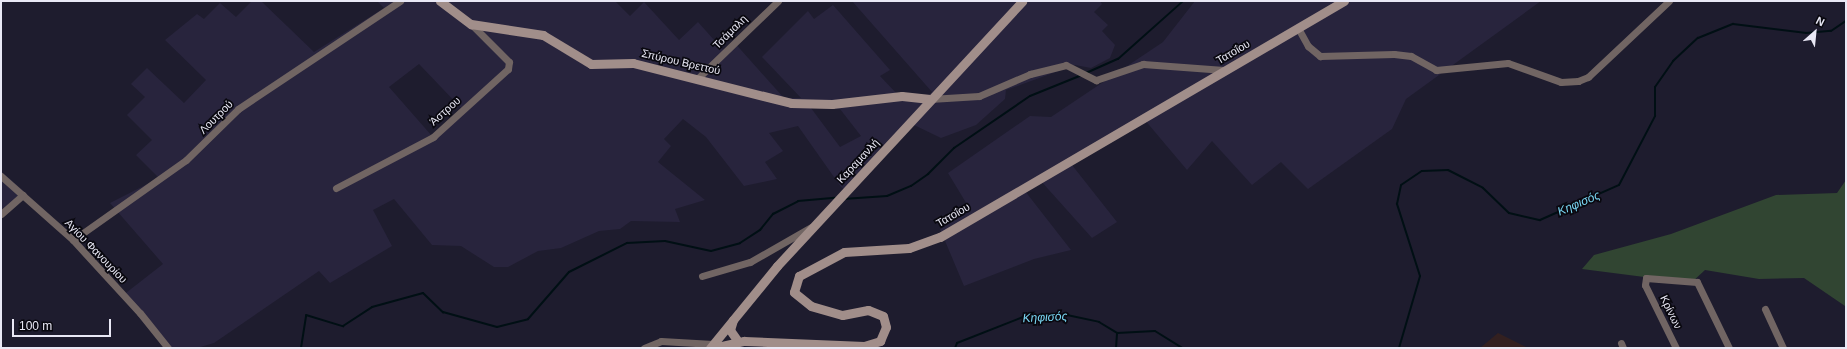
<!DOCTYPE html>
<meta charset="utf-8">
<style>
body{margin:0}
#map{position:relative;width:1847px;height:349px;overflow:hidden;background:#1e1c2e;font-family:Helvetica,sans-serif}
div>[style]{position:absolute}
.built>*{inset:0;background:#28243d}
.medical>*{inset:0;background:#332020}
.green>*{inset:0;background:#314532}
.stream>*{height:2px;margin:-1px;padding:0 1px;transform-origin:1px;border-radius:1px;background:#000f14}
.street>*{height:7px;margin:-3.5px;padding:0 3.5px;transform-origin:3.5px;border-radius:3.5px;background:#716563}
.secondary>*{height:9px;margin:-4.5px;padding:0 4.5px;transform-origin:4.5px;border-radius:4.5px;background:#a18e8a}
span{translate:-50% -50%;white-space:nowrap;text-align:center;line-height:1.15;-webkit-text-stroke:3.5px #09080f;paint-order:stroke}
.street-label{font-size:11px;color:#e9e8f5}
.water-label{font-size:12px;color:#7ad8f5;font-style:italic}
.frame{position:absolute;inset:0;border:2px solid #e9e8f5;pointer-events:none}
.north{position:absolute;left:1795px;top:12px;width:40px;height:40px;-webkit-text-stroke:3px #09080f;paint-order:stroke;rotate:27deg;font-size:11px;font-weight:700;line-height:16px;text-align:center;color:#e9e8f5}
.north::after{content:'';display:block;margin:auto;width:14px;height:18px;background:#e9e8f5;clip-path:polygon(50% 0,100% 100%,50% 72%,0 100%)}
.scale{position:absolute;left:12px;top:319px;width:99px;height:18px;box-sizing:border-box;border:2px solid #e9e8f5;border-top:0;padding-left:5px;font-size:12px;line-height:14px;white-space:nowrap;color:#e9e8f5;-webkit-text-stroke:3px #09080f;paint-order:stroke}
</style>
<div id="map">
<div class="built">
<div style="clip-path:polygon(evenodd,252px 1px,261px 1px,314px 52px,384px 8px,377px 1px,615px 1px,630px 16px,644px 2px,679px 40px,698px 22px,723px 50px,733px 41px,784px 98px,801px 98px,762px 57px,808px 11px,814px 19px,833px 5px,890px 70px,880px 76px,898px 95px,927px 97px,932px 92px,852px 1px,1100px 1px,1102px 4px,1094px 12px,1108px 25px,1102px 31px,1115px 45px,1110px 58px,1091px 68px,1075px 65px,1006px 90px,1005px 99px,976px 125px,941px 138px,914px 125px,849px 193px,841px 187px,798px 126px,769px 133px,783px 151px,765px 162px,777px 179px,744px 186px,706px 137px,683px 119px,664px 139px,671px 146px,658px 162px,705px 200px,675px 209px,680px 222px,631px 221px,620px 229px,599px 231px,561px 248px,538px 251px,508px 267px,494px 267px,461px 246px,432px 245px,394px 199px,373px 210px,392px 246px,330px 283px,319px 271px,214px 343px,197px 348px,164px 348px,122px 296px,163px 264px,110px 203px,159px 178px,136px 155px,152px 140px,127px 115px,145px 97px,131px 84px,147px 68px,184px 103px,206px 80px,165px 40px,197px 14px,204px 19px,220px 3px,236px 17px,252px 1px,419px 64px,461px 108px,432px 136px,389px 87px,419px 64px,252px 1px,811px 108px,840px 109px,861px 136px,840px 147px,811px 108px)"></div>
<div style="clip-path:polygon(1195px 1px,1541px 1px,1406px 99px,1392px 129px,1308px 189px,1281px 162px,1252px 185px,1212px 141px,1187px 170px,1144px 119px,1072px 165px,1117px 222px,1092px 238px,1040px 180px,1025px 191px,1071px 250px,1034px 259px,964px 286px,940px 229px,971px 211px,948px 173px,1030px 116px,1051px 117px,1163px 42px)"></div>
<div style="clip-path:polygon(1px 171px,28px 195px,1px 216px)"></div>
</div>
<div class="medical">
<div style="clip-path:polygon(1498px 333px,1528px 348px,1480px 348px)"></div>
</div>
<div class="green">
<div style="clip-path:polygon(1846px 180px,1845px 306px,1804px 278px,1759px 279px,1705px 270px,1691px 283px,1582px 269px,1594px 255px,1671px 234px,1776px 195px,1837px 193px)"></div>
</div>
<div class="stream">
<div style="left:1086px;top:73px;width:35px;rotate:-24deg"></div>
<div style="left:1118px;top:59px;width:87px;rotate:-41.7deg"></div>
<div style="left:843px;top:199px;width:44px;rotate:-3.9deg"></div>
<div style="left:887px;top:196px;width:26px;rotate:-23deg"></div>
<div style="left:911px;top:186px;width:21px;rotate:-35deg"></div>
<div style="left:928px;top:174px;width:37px;rotate:-45deg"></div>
<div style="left:954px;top:148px;width:92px;rotate:-34.4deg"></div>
<div style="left:1030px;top:96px;width:56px;rotate:-22deg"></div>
<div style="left:301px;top:348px;width:33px;rotate:-81deg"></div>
<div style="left:306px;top:315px;width:39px;rotate:17deg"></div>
<div style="left:343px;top:326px;width:35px;rotate:-33deg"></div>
<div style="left:372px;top:307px;width:53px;rotate:-15.4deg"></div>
<div style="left:423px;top:293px;width:28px;rotate:44deg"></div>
<div style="left:443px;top:312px;width:56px;rotate:15.5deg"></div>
<div style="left:497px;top:327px;width:32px;rotate:-14deg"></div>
<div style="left:528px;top:319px;width:62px;rotate:-48.9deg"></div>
<div style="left:569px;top:272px;width:65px;rotate:-26.6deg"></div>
<div style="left:627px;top:243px;width:38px;rotate:-3deg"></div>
<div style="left:665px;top:241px;width:47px;rotate:12.3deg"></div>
<div style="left:711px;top:251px;width:30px;rotate:-15deg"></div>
<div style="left:740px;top:243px;width:24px;rotate:-33deg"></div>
<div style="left:760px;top:230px;width:21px;rotate:-51deg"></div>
<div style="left:773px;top:214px;width:28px;rotate:-27deg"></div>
<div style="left:798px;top:201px;width:37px;rotate:-5deg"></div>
<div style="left:955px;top:348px;width:5px;rotate:-68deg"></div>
<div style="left:957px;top:343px;width:71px;rotate:-21.5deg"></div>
<div style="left:1023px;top:317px;width:44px;rotate:-2.6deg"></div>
<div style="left:1067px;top:315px;width:33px;rotate:12deg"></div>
<div style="left:1099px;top:322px;width:21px;rotate:31deg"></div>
<div style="left:1117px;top:333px;width:38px;rotate:-3deg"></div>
<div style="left:1155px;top:331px;width:32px;rotate:32deg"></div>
<div style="left:1116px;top:348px;width:15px;rotate:-86deg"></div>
<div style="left:1399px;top:348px;width:75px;rotate:-73.7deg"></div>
<div style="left:1420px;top:276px;width:76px;rotate:-107.7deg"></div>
<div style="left:1397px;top:204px;width:19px;rotate:-78deg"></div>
<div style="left:1401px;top:185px;width:25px;rotate:-34deg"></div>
<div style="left:1422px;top:171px;width:26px;rotate:-2deg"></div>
<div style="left:1448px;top:170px;width:39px;rotate:27deg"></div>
<div style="left:1483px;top:188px;width:36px;rotate:44deg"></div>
<div style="left:1509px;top:213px;width:32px;rotate:13deg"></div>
<div style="left:1540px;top:220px;width:86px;rotate:-23.9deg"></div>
<div style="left:1619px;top:185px;width:78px;rotate:-62.4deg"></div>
<div style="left:1655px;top:116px;width:29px;rotate:-90deg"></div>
<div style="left:1655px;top:87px;width:32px;rotate:-55deg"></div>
<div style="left:1673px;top:61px;width:34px;rotate:-43deg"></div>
<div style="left:1698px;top:38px;width:38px;rotate:-22deg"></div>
<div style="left:1733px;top:24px;width:74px;rotate:7deg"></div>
<div style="left:1806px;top:33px;width:25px;rotate:-5deg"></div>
<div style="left:1831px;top:31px;width:18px;rotate:-34deg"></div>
</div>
<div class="street">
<div style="left:1298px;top:28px;width:21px;rotate:61deg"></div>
<div style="left:1308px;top:46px;width:16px;rotate:40deg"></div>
<div style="left:1320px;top:56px;width:74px;rotate:-1.5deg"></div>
<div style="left:1394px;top:54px;width:17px;rotate:7deg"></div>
<div style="left:1411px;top:56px;width:29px;rotate:29deg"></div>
<div style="left:1436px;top:70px;width:72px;rotate:-5.6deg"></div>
<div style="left:1508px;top:63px;width:56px;rotate:19.7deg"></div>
<div style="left:1561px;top:82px;width:17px;rotate:-3deg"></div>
<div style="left:1578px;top:81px;width:11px;rotate:-22deg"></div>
<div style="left:1588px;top:77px;width:111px;rotate:-43.2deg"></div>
<div style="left:698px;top:78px;width:111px;rotate:-43.9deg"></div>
<div style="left:930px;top:99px;width:49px;rotate:-3.5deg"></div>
<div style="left:979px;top:96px;width:56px;rotate:-23.3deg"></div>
<div style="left:1030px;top:74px;width:37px;rotate:-14deg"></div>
<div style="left:1066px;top:65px;width:34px;rotate:27deg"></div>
<div style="left:1096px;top:80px;width:50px;rotate:-18.8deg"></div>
<div style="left:1143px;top:64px;width:81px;rotate:4.2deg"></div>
<div style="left:1px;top:176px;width:96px;rotate:41.6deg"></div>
<div style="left:73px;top:240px;width:99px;rotate:47.5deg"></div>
<div style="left:140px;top:313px;width:45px;rotate:51.3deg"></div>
<div style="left:336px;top:188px;width:110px;rotate:-27.7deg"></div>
<div style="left:433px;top:137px;width:101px;rotate:-42.2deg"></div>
<div style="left:508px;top:69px;width:7px;rotate:-82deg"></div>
<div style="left:509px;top:62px;width:54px;rotate:-135deg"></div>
<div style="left:1px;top:214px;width:29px;rotate:-41deg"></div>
<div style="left:73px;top:240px;width:138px;rotate:-35.3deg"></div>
<div style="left:186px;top:160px;width:73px;rotate:-44.4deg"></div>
<div style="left:238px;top:109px;width:195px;rotate:-33.7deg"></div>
<div style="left:702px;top:276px;width:50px;rotate:-16.3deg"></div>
<div style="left:750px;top:262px;width:70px;rotate:-29.8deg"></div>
<div style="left:1765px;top:309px;width:43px;rotate:65.2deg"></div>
<div style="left:1621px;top:343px;width:5px;rotate:68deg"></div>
<div style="left:644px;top:348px;width:18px;rotate:-22deg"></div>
<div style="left:661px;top:341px;width:52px;rotate:3.3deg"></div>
<div style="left:1676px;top:348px;width:70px;rotate:-116.2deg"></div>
<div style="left:1645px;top:285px;width:7px;rotate:-82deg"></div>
<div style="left:1646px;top:278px;width:51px;rotate:4.5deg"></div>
<div style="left:1697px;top:282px;width:73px;rotate:64.1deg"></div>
</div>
<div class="secondary">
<div style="left:440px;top:1px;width:39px;rotate:37deg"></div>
<div style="left:471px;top:24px;width:73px;rotate:8.7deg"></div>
<div style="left:543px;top:35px;width:56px;rotate:31.1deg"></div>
<div style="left:591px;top:64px;width:42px;rotate:-1.4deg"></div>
<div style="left:633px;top:63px;width:163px;rotate:14.2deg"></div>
<div style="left:791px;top:103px;width:41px;rotate:1.4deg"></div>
<div style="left:832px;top:104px;width:70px;rotate:-6.5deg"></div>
<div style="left:902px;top:96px;width:28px;rotate:6deg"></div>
<div style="left:733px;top:320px;width:10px;rotate:107deg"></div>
<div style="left:730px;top:330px;width:12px;rotate:55deg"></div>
<div style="left:710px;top:348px;width:106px;rotate:-50.7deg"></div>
<div style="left:777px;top:266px;width:361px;rotate:-47.2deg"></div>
<div style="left:713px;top:348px;width:32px;rotate:-13deg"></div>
<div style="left:744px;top:341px;width:120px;rotate:2.4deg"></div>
<div style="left:864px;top:346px;width:17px;rotate:-17deg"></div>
<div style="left:880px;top:341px;width:15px;rotate:-67deg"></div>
<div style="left:886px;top:327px;width:11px;rotate:-105deg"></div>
<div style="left:883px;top:316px;width:16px;rotate:-158deg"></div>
<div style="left:868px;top:310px;width:26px;rotate:169deg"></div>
<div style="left:842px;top:315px;width:32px;rotate:-164deg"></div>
<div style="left:811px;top:306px;width:22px;rotate:-141deg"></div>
<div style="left:794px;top:292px;width:17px;rotate:-73deg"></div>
<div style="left:799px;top:276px;width:51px;rotate:-28.1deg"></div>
<div style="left:844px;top:252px;width:65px;rotate:-3.5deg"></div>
<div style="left:909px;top:248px;width:33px;rotate:-20deg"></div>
<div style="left:940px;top:237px;width:468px;rotate:-30.3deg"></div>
</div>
<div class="street-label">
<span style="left:730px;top:32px;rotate:-45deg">Τσάμαλη</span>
<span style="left:1233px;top:52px;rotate:-30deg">Τατοΐου</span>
<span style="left:681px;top:62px;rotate:13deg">Σπύρου Βρεττού</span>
<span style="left:445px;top:111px;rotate:-42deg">Άστρου</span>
<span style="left:216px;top:117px;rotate:-45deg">Λουτρού</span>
<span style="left:858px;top:161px;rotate:-47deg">Καραμανλή</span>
<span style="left:953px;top:215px;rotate:-30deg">Τατοΐου</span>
<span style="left:96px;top:251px;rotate:46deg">Αγίου Φανουρίου</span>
<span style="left:1671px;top:312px;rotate:64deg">Κρίνων</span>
</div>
<div class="water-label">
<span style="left:1579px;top:204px;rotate:-23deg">Κηφισός</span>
<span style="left:1045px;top:318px;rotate:-3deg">Κηφισός</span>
</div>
<div class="frame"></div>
<div class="north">N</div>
<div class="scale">100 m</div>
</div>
